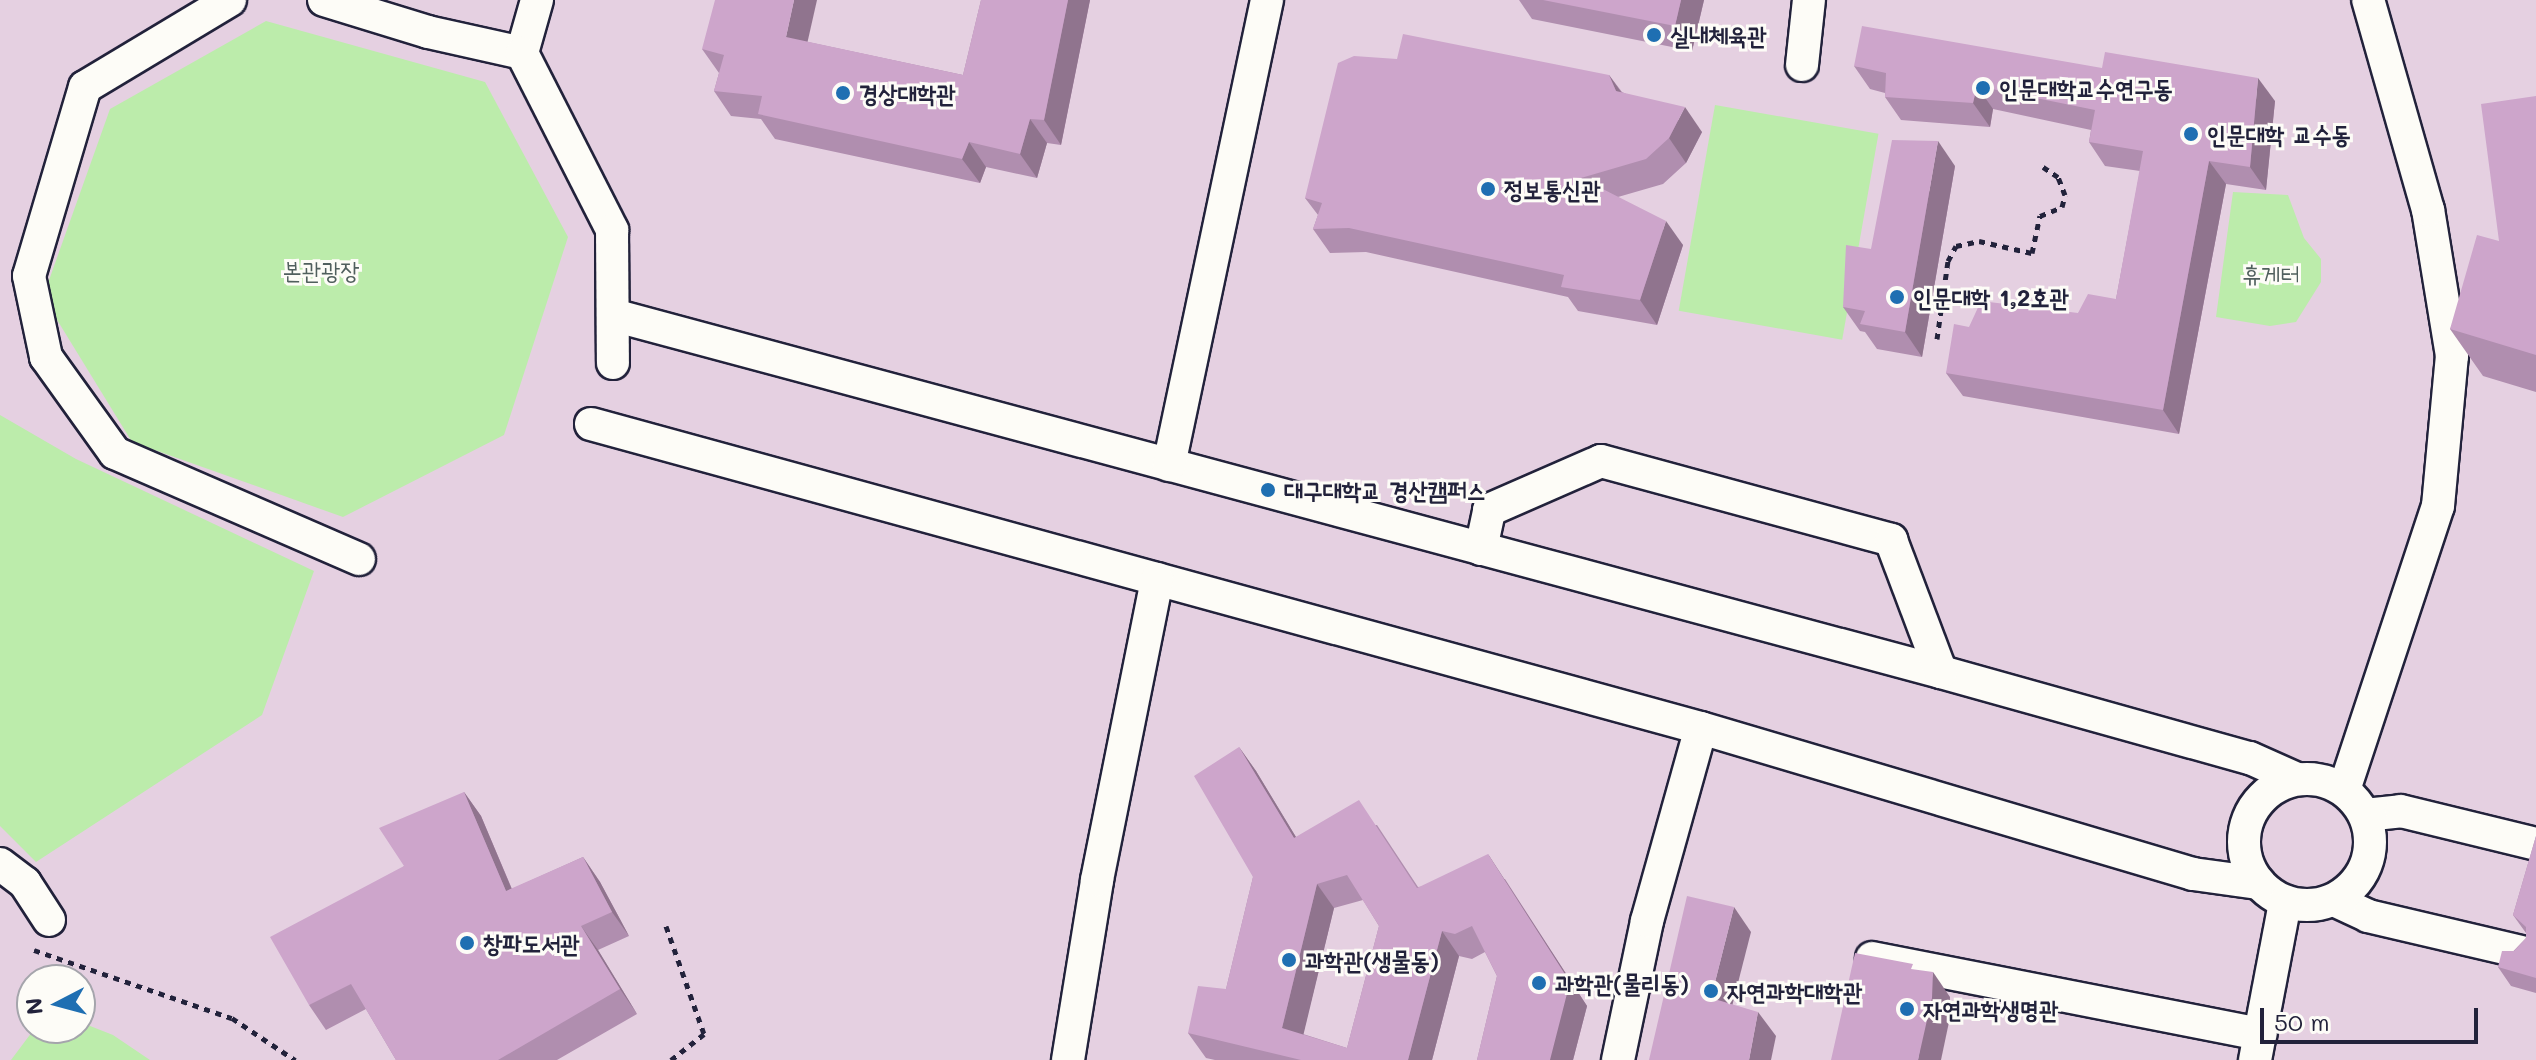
<!DOCTYPE html>
<meta charset="utf-8">
<style>
body{margin:0}
#map{position:relative;width:2536px;height:1060px;overflow:hidden;background:#efe2ea;font-family:Mali,"Poor Story",sans-serif}
div>[style]{position:absolute}
.built>*{inset:0;background:#e5d0e1}
.green>*{inset:0;background:#bcecab;transform-origin:0 0}
.path>*{height:5px;margin-top:-2.5px;transform-origin:0;background:repeating-linear-gradient(90deg,#22223b 0 6px,transparent 0 12px)}
.roads{filter:drop-shadow(2px 0 #22223b) drop-shadow(-2px 0 #22223b) drop-shadow(0 2px #22223b) drop-shadow(0 -2px #22223b)}
.minor>*{height:32px;margin:-16px;padding:0 16px;transform-origin:16px;border-radius:16px;background:#fdfcf7}
.minor>.ring{margin:-16px;padding:0;box-sizing:content-box;background:none;border:32px solid #fdfcf7;border-radius:50%}
.wall>*{inset:0;background:#b08eaf}
.shaded-wall>*{inset:0;background:#90748e}
.building>*{inset:0;background:#cda5cb}
.dots>*{width:22px;height:22px;translate:-50% -50%;box-sizing:border-box;border:4px solid #fdfcf7;border-radius:50%}
span{translate:-50% -50%;white-space:nowrap;text-align:center;line-height:1.15;-webkit-text-stroke:6px #fdfcf7;paint-order:stroke}
.poi-label{font-size:24px;color:#22223b;font-weight:700}
.left{translate:0 -50%;text-align:left}
.park-label{font-size:24px;color:#505f5d}
.north{position:absolute;left:16px;top:964px;width:80px;height:80px;box-sizing:border-box;background:#fdfcf7;border:2px solid #a5a5ac;border-radius:50%;rotate:264deg;font-size:22px;font-weight:700;line-height:32px;text-align:center;color:#22223b}
.north::after{content:'';display:block;margin:auto;width:28px;height:36px;background:#1f6fb2;clip-path:polygon(50% 0,100% 100%,50% 72%,0 100%)}
.scale{position:absolute;left:2260px;top:1008px;width:218px;height:36px;box-sizing:border-box;border:4px solid #22223b;border-top:0;padding-left:10px;font-size:24px;line-height:28px;white-space:nowrap;color:#22223b;-webkit-text-stroke:6px #fdfcf7;paint-order:stroke}
</style>
<div id="map">
<div class="built">
<div style="clip-path:polygon(evenodd,0 0,2536px 0,2536px 1060px,0 1060px,0 0,32px 980px,80px 980px,80px 1028px,32px 1028px,32px 980px)"></div>
</div>
<div class="green">
<div style="clip-path:polygon(266px 21px,485px 82px,568px 237px,504px 435px,343px 517px,132px 442px,43px 297px,110px 109px)"></div>
<div style="left:1715px;top:105px;width:166px;height:209px;rotate:10deg"></div>
<div style="clip-path:polygon(2233px 192px,2288px 195px,2304px 238px,2321px 259px,2321px 282px,2296px 322px,2270px 326px,2216px 317px)"></div>
<div style="clip-path:polygon(0 415px,76px 459px,314px 571px,262px 715px,36px 862px,0 826px)"></div>
<div style="clip-path:polygon(80px 1022px,113px 1035px,150px 1060px,11px 1060px,35px 1028px,80px 1028px)"></div>
</div>
<div class="path">
<div style="left:1937px;top:339px;width:79px;rotate:-82deg"></div>
<div style="left:1948px;top:261px;width:17px;rotate:-62deg"></div>
<div style="left:1956px;top:246px;width:24px;rotate:-12deg"></div>
<div style="left:1979px;top:241px;width:54px;rotate:12.8deg"></div>
<div style="left:2032px;top:253px;width:38px;rotate:-78deg"></div>
<div style="left:2040px;top:216px;width:24px;rotate:-22deg"></div>
<div style="left:2062px;top:207px;width:12px;rotate:-76deg"></div>
<div style="left:2065px;top:195px;width:19px;rotate:-111deg"></div>
<div style="left:2058px;top:177px;width:18px;rotate:-146deg"></div>
<div style="left:666px;top:926px;width:114px;rotate:70.6deg"></div>
<div style="left:704px;top:1034px;width:42px;rotate:141.8deg"></div>
<div style="left:34px;top:950px;width:209px;rotate:19deg"></div>
<div style="left:232px;top:1018px;width:76px;rotate:33.7deg"></div>
</div>
<div class="roads">
<div class="minor">
<div style="left:230px;top:0;width:169px;rotate:149deg"></div>
<div style="left:85px;top:87px;width:197px;rotate:106.5deg"></div>
<div style="left:29px;top:276px;width:83px;rotate:78.1deg"></div>
<div style="left:46px;top:357px;width:118px;rotate:54.3deg"></div>
<div style="left:115px;top:453px;width:266px;rotate:23.5deg"></div>
<div style="left:324px;top:0;width:109px;rotate:17.1deg"></div>
<div style="left:428px;top:32px;width:96px;rotate:12.6deg"></div>
<div style="left:537px;top:0;width:55px;rotate:105.8deg"></div>
<div style="left:522px;top:53px;width:199px;rotate:63deg"></div>
<div style="left:612px;top:230px;width:133px;rotate:89.6deg"></div>
<div style="left:1802px;top:65px;width:65px;rotate:-83.9deg"></div>
<div style="left:613px;top:315px;width:1375px;rotate:15.05deg"></div>
<div style="left:1941px;top:672px;width:321px;rotate:15.6deg"></div>
<div style="left:2250px;top:758px;width:51px;rotate:24.1deg"></div>
<div style="left:591px;top:424px;width:1151px;rotate:15.32deg"></div>
<div style="left:1701px;top:728px;width:513px;rotate:16.53deg"></div>
<div style="left:2193px;top:874px;width:67px;rotate:7.8deg"></div>
<div style="left:1169px;top:465px;width:475px;rotate:-78.1deg"></div>
<div style="left:1481px;top:549px;width:40px;rotate:-78deg"></div>
<div style="left:1489px;top:510px;width:122px;rotate:-23.6deg"></div>
<div style="left:1601px;top:461px;width:301px;rotate:15.2deg"></div>
<div style="left:1891px;top:540px;width:141px;rotate:69.3deg"></div>
<div class="ring" style="left:2244px;top:779px;width:94px;height:94px"></div>
<div style="left:2344px;top:790px;width:299px;rotate:-71.7deg"></div>
<div style="left:2438px;top:506px;width:151px;rotate:-84.7deg"></div>
<div style="left:2452px;top:356px;width:148px;rotate:-99.3deg"></div>
<div style="left:2428px;top:210px;width:218px;rotate:-105.9deg"></div>
<div style="left:2365px;top:815px;width:36px;rotate:-6deg"></div>
<div style="left:2401px;top:811px;width:139px;rotate:13.7deg"></div>
<div style="left:0;top:864px;width:31px;rotate:37deg"></div>
<div style="left:25px;top:883px;width:44px;rotate:57deg"></div>
<div style="left:2334px;top:900px;width:38px;rotate:25deg"></div>
<div style="left:2368px;top:916px;width:157px;rotate:13.2deg"></div>
<div style="left:1872px;top:958px;width:396px;rotate:11.1deg"></div>
<div style="left:1068px;top:1060px;width:182px;rotate:-80.8deg"></div>
<div style="left:1097px;top:880px;width:307px;rotate:-78.7deg"></div>
<div style="left:1618px;top:1060px;width:142px;rotate:-78.2deg"></div>
<div style="left:1647px;top:921px;width:200px;rotate:-74.4deg"></div>
<div style="left:2255px;top:1060px;width:161px;rotate:-79.2deg"></div>
</div>
</div>
<div class="wall">
<div style="clip-path:polygon(981px 0,1090px 0,1061px 145px,1047px 143px,1037px 178px,986px 167px,980px 183px,775px 139px,761px 119px,731px 116px,714px 91px,719px 73px,702px 49px,808px 42px,963px 75px)"></div>
<div style="clip-path:polygon(1519px 0,1704px 0,1692px 51px,1532px 19px)"></div>
<div style="clip-path:polygon(1854px 66px,2275px 101px,2266px 190px,2226px 184px,2179px 434px,1963px 396px,1946px 373px,1969px 327px,2078px 313px,2116px 299px,2140px 171px,2105px 166px,2089px 142px,2091px 130px,1993px 109px,1990px 127px,1901px 120px,1885px 97px,1885px 93px,1870px 89px)"></div>
<div style="clip-path:polygon(1609px 75px,1622px 92px,1702px 132px,1686px 163px,1663px 184px,1618px 197px,1683px 245px,1657px 325px,1578px 311px,1568px 297px,1366px 252px,1330px 253px,1313px 229px,1318px 215px,1305px 198px)"></div>
<div style="clip-path:polygon(2536px 96px,2536px 392px,2483px 376px,2450px 329px,2499px 241px)"></div>
<div style="clip-path:polygon(1955px 166px,1922px 357px,1877px 349px,1865px 332px,1860px 331px,1843px 307px,1871px 249px)"></div>
<div style="clip-path:polygon(evenodd,1239px 747px,1256px 771px,1296px 837px,1377px 825px,1418px 887px,1505px 879px,1587px 1006px,1573px 1060px,1477px 1060px,1497px 976px,1485px 952px,1472px 959px,1459px 956px,1432px 1060px,1215px 1060px,1206px 1058px,1188px 1033px,1226px 989px,1253px 877px,1239px 747px,1363px 900px,1379px 926px,1347px 1048px,1303px 1034px,1334px 908px,1363px 900px)"></div>
<div style="clip-path:polygon(464px 792px,481px 816px,512px 889px,583px 857px,600px 882px,629px 936px,598px 950px,637px 1014px,557px 1060px,396px 1060px,366px 1009px,326px 1030px,309px 1005px,404px 866px)"></div>
<div style="clip-path:polygon(2536px 836px,2536px 993px,2511px 986px,2498px 967px,2526px 938px,2526px 933px,2513px 915px)"></div>
</div>
<div class="shaded-wall">
<div style="clip-path:polygon(794px 0,817px 0,803px 62px,786px 37px)"></div>
<div style="clip-path:polygon(1068px 0,1090px 0,1061px 145px,1044px 120px)"></div>
<div style="clip-path:polygon(1681px 0,1704px 0,1692px 51px,1675px 26px)"></div>
<div style="clip-path:polygon(1609px 75px,1626px 99px,1616px 91px)"></div>
<div style="clip-path:polygon(2258px 78px,2275px 101px,2266px 190px,2250px 167px)"></div>
<div style="clip-path:polygon(1977px 86px,1993px 109px,1990px 127px,1973px 103px)"></div>
<div style="clip-path:polygon(1685px 107px,1702px 132px,1686px 163px,1669px 138px)"></div>
<div style="clip-path:polygon(1030px 119px,1047px 143px,1037px 178px,1020px 154px)"></div>
<div style="clip-path:polygon(1938px 141px,1955px 166px,1922px 357px,1905px 332px)"></div>
<div style="clip-path:polygon(969px 142px,986px 167px,980px 183px,962px 159px)"></div>
<div style="clip-path:polygon(2209px 161px,2226px 184px,2179px 434px,2163px 410px)"></div>
<div style="clip-path:polygon(1666px 221px,1683px 245px,1657px 325px,1640px 300px)"></div>
<div style="clip-path:polygon(1239px 747px,1256px 771px,1311px 862px,1294px 838px)"></div>
<div style="clip-path:polygon(464px 792px,481px 816px,523px 916px,506px 891px)"></div>
<div style="clip-path:polygon(1488px 854px,1587px 1006px,1573px 1060px,1550px 1060px)"></div>
<div style="clip-path:polygon(583px 857px,600px 882px,629px 936px,612px 912px)"></div>
<div style="clip-path:polygon(1317px 884px,1334px 908px,1299px 1053px,1282px 1028px)"></div>
<div style="clip-path:polygon(1734px 907px,1751px 932px,1728px 1022px,1711px 998px)"></div>
<div style="clip-path:polygon(581px 926px,598px 950px,637px 1014px,620px 989px)"></div>
<div style="clip-path:polygon(1442px 931px,1459px 956px,1432px 1060px,1408px 1060px)"></div>
<div style="clip-path:polygon(1933px 972px,1950px 997px,1949px 1022px,1941px 1060px,1918px 1060px)"></div>
<div style="clip-path:polygon(1758px 1012px,1776px 1036px,1771px 1060px,1749px 1060px)"></div>
</div>
<div class="building">
<div style="clip-path:polygon(715px 0,794px 0,786px 37px,963px 75px,981px 0,1068px 0,1044px 120px,1030px 119px,1020px 154px,969px 142px,962px 159px,758px 114px,762px 96px,714px 91px,724px 55px,702px 49px)"></div>
<div style="clip-path:polygon(1543px 0,1681px 0,1675px 26px)"></div>
<div style="clip-path:polygon(1862px 26px,2102px 68px,2105px 52px,2258px 78px,2250px 167px,2209px 161px,2163px 410px,1946px 373px,1954px 324px,1969px 327px,1981px 301px,2078px 313px,2088px 294px,2116px 299px,2143px 151px,2089px 142px,2095px 110px,1977px 86px,1973px 103px,1885px 97px,1886px 73px,1854px 66px)"></div>
<div style="clip-path:polygon(1403px 34px,1609px 75px,1616px 91px,1685px 107px,1669px 138px,1646px 159px,1581px 178px,1666px 221px,1640px 300px,1561px 287px,1564px 275px,1349px 228px,1313px 229px,1322px 203px,1305px 198px,1338px 63px,1354px 56px,1397px 59px)"></div>
<div style="clip-path:polygon(2536px 96px,2536px 355px,2450px 329px,2477px 235px,2499px 241px,2481px 104px)"></div>
<div style="clip-path:polygon(1892px 140px,1938px 141px,1905px 332px,1860px 324px,1865px 311px,1843px 307px,1846px 245px,1871px 249px)"></div>
<div style="clip-path:polygon(evenodd,1239px 747px,1294px 838px,1359px 800px,1417px 888px,1488px 854px,1570px 982px,1550px 1060px,1477px 1060px,1497px 976px,1472px 926px,1455px 934px,1442px 931px,1408px 1060px,1301px 1060px,1188px 1033px,1198px 986px,1226px 989px,1253px 877px,1194px 776px,1239px 747px,1347px 875px,1379px 926px,1347px 1048px,1282px 1028px,1317px 884px,1347px 875px)"></div>
<div style="clip-path:polygon(464px 792px,506px 891px,583px 857px,612px 912px,581px 926px,620px 989px,498px 1060px,396px 1060px,351px 984px,309px 1005px,270px 937px,404px 866px,379px 828px)"></div>
<div style="clip-path:polygon(2536px 836px,2536px 978px,2498px 967px,2502px 951px,2514px 951px,2526px 938px,2526px 927px,2513px 915px)"></div>
<div style="clip-path:polygon(1687px 896px,1734px 907px,1711px 998px,1758px 1012px,1749px 1060px,1649px 1060px)"></div>
<div style="clip-path:polygon(1855px 953px,1913px 964px,1911px 969px,1933px 972px,1932px 998px,1918px 1060px,1831px 1060px)"></div>
</div>
<div class="dots">
<div style="left:1654px;top:35px;background:#1f6fb2"></div>
<div style="left:1983px;top:88px;background:#1f6fb2"></div>
<div style="left:843px;top:93px;background:#1f6fb2"></div>
<div style="left:2191px;top:134px;background:#1f6fb2"></div>
<div style="left:1488px;top:189px;background:#1f6fb2"></div>
<div style="left:1897px;top:297px;background:#1f6fb2"></div>
<div style="left:1268px;top:490px;background:#1f6fb2"></div>
<div style="left:467px;top:943px;background:#1f6fb2"></div>
<div style="left:1289px;top:960px;background:#1f6fb2"></div>
<div style="left:1539px;top:983px;background:#1f6fb2"></div>
<div style="left:1711px;top:991px;background:#1f6fb2"></div>
<div style="left:1907px;top:1009px;background:#1f6fb2"></div>
</div>
<div class="poi-label">
<span class="left" style="left:1670px;top:35px">실내체육관</span>
<span class="left" style="left:1999px;top:88px">인문대학교수연구동</span>
<span class="left" style="left:859px;top:93px">경상대학관</span>
<span class="left" style="left:2207px;top:134px">인문대학 교수동</span>
<span class="left" style="left:1504px;top:189px">정보통신관</span>
<span class="left" style="left:1913px;top:297px">인문대학 1,2호관</span>
<span class="left" style="left:1284px;top:490px">대구대학교 경산캠퍼스</span>
<span class="left" style="left:483px;top:943px">창파도서관</span>
<span class="left" style="left:1305px;top:960px">과학관(생물동)</span>
<span class="left" style="left:1555px;top:983px">과학관(물리동)</span>
<span class="left" style="left:1727px;top:991px">자연과학대학관</span>
<span class="left" style="left:1923px;top:1009px">자연과학생명관</span>
</div>
<div class="park-label">
<span style="left:321px;top:270px">본관광장</span>
<span style="left:2271px;top:274px">휴게터</span>
</div>
<div class="north">N</div>
<div class="scale">50 m</div>
</div>
